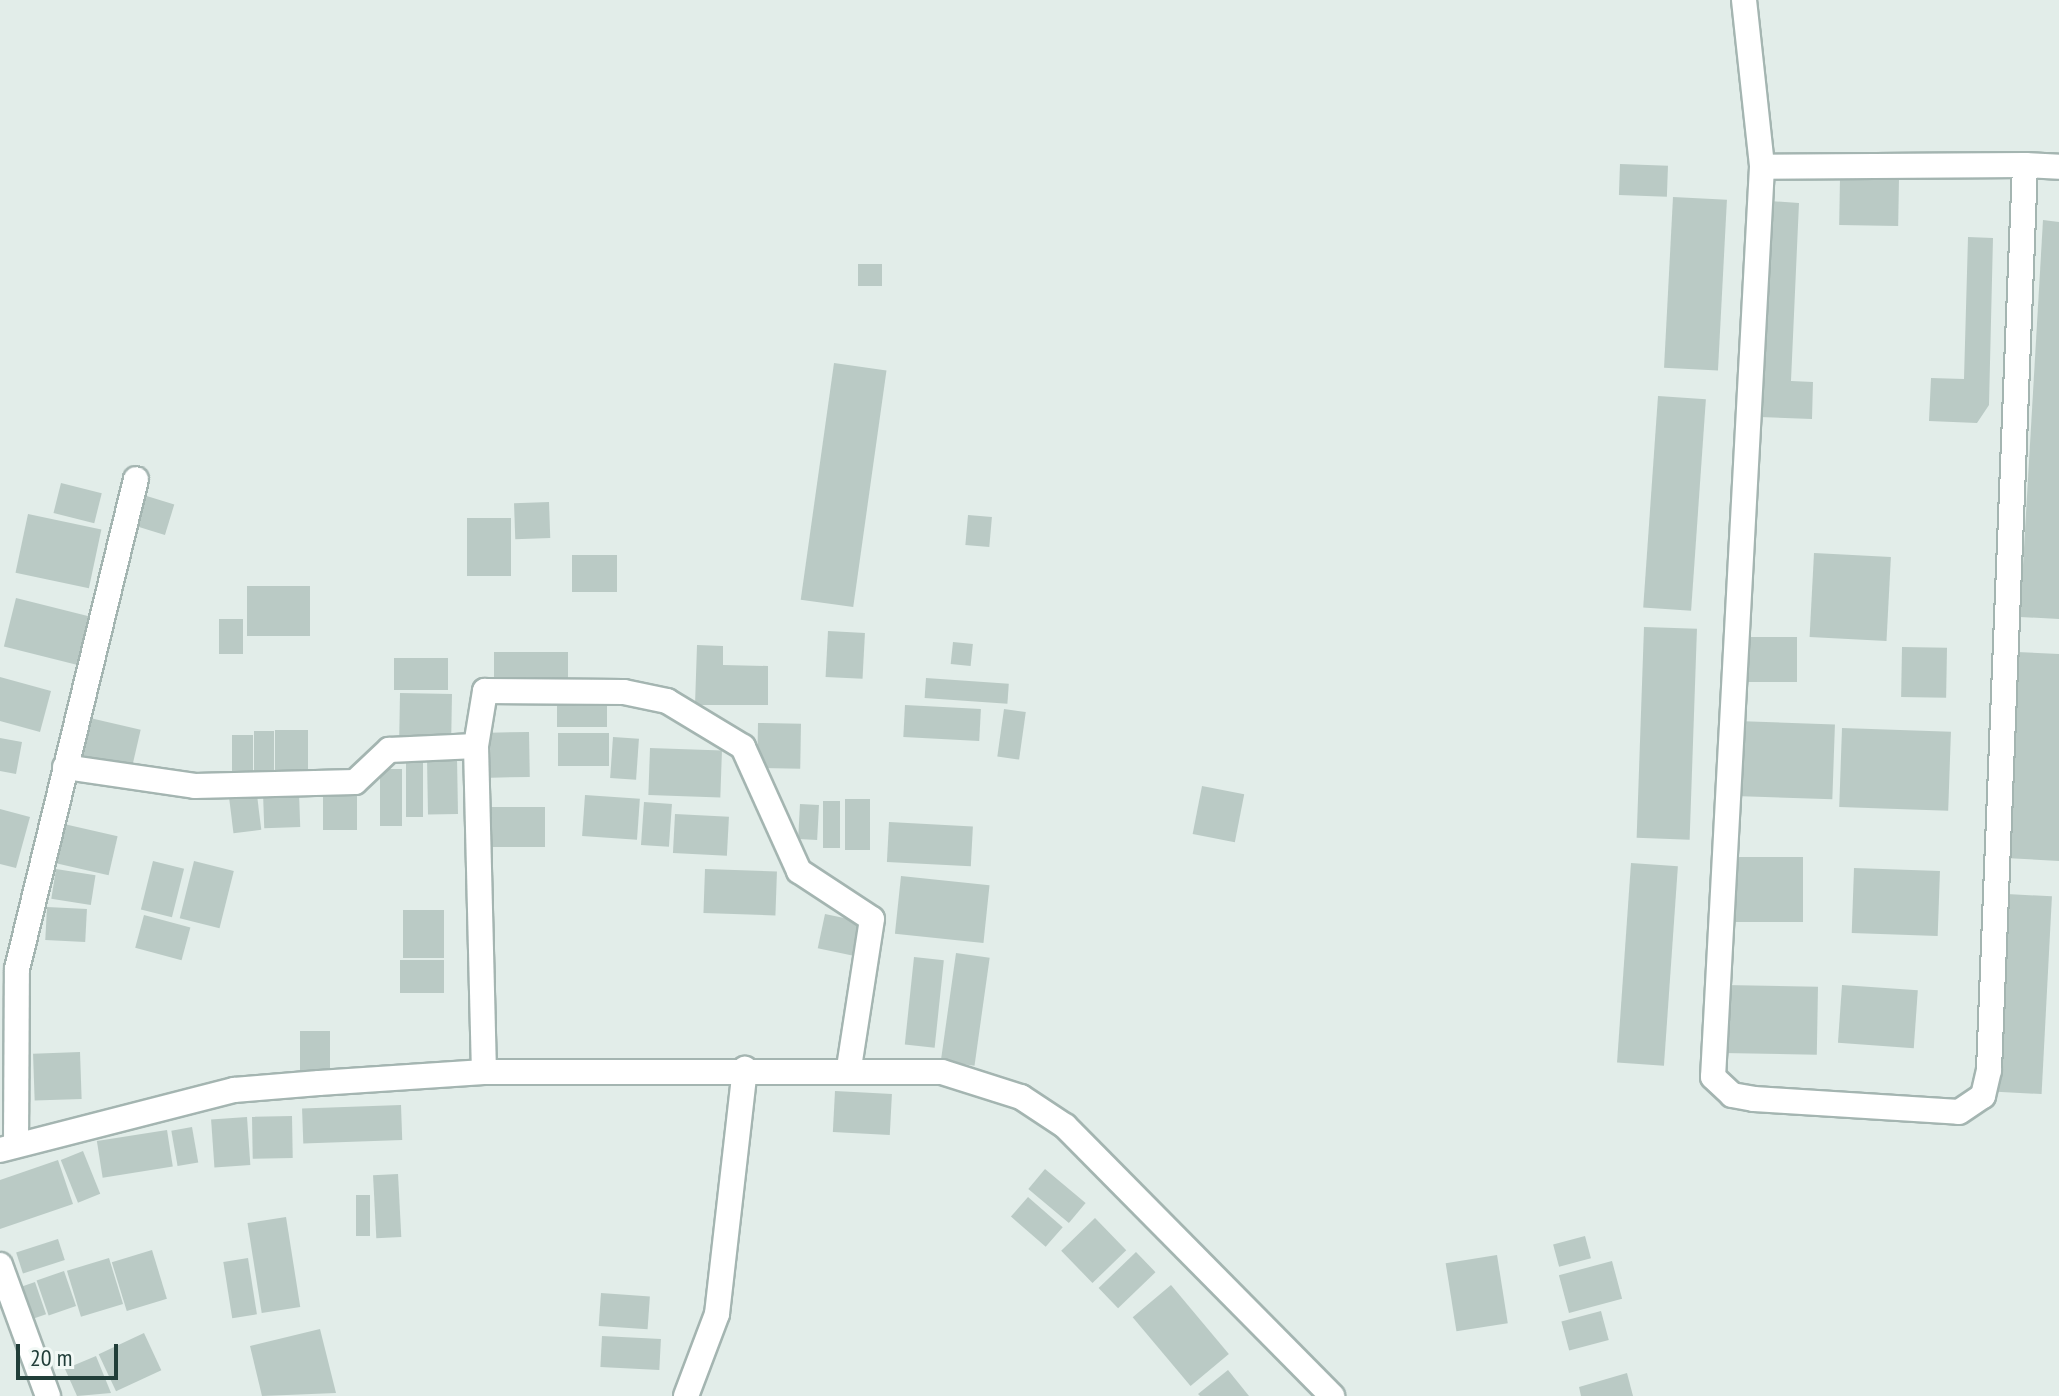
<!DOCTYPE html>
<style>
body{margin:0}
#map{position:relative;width:2059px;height:1396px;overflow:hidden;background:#e2ede9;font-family:"PT Sans Narrow",sans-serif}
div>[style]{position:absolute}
.building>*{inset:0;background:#bacac5;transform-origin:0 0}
.roads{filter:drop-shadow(2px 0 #a4b5b1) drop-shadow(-2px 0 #a4b5b1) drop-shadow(0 2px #a4b5b1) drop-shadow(0 -2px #a4b5b1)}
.minor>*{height:24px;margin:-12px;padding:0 12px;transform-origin:12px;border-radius:12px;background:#fff}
span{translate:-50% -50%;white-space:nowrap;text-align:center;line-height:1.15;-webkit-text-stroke:7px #f2f9f6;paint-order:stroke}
.scale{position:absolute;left:16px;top:1344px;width:102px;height:36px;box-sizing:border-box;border:4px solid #213e39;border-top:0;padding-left:10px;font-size:24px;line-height:28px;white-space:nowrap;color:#213e39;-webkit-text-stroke:6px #f2f9f6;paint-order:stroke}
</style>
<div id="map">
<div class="building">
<div style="left:1620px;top:164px;width:48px;height:31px;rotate:2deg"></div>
<div style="left:1840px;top:178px;width:59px;height:47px;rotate:1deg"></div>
<div style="left:1673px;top:197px;width:54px;height:171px;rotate:3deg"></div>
<div style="clip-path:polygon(1769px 201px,1799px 203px,1791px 381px,1813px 382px,1812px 419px,1760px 417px)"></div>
<div style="clip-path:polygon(2043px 220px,2059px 222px,2059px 619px,2020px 617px)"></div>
<div style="clip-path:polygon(1968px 237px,1993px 238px,1989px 405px,1977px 423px,1929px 421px,1931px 378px,1964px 379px)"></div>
<div style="left:858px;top:264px;width:24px;height:22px"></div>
<div style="left:834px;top:363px;width:53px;height:239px;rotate:8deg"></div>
<div style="left:1658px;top:396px;width:48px;height:212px;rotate:4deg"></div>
<div style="left:61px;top:483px;width:42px;height:31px;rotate:14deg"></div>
<div style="left:137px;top:493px;width:39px;height:32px;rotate:17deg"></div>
<div style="left:549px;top:502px;width:36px;height:35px;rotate:88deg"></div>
<div style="left:28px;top:514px;width:75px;height:60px;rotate:12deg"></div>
<div style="left:968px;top:515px;width:24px;height:30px;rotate:5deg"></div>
<div style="left:467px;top:518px;width:44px;height:58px"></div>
<div style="left:1814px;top:553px;width:77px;height:84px;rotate:3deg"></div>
<div style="left:572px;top:555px;width:45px;height:37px"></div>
<div style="left:247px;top:586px;width:63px;height:50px"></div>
<div style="left:16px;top:598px;width:77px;height:50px;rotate:14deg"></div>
<div style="left:219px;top:619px;width:24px;height:35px"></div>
<div style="left:1644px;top:627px;width:53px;height:211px;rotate:2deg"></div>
<div style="left:828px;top:631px;width:37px;height:46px;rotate:3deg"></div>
<div style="left:1746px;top:637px;width:51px;height:45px"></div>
<div style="left:953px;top:642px;width:20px;height:22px;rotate:6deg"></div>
<div style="clip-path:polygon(697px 645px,723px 646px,723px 665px,768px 666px,768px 705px,695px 705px)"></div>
<div style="left:1902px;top:647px;width:45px;height:50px;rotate:1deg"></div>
<div style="left:494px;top:652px;width:74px;height:34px"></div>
<div style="clip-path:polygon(2017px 652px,2059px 654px,2059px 861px,2005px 858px)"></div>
<div style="left:394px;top:658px;width:54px;height:32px"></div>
<div style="clip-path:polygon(0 677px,51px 691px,40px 732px,0 721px)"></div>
<div style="left:926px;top:678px;width:83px;height:20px;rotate:4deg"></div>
<div style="left:400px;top:693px;width:52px;height:49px;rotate:1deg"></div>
<div style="left:557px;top:704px;width:50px;height:23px"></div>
<div style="left:905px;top:705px;width:76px;height:32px;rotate:3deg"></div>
<div style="left:1004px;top:709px;width:22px;height:48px;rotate:8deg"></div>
<div style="left:90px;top:718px;width:52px;height:38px;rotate:13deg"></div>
<div style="left:1737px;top:721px;width:98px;height:75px;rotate:2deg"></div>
<div style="left:758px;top:723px;width:43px;height:45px;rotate:1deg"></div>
<div style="left:1842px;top:728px;width:109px;height:79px;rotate:2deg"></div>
<div style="left:275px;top:730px;width:33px;height:42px"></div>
<div style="left:254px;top:731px;width:20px;height:40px"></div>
<div style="left:529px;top:732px;width:45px;height:39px;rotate:89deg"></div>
<div style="left:558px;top:733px;width:51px;height:33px"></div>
<div style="left:232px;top:735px;width:21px;height:40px"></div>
<div style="left:613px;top:737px;width:26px;height:41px;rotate:4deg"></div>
<div style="clip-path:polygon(0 738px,22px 742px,16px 774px,0 771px)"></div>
<div style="left:650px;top:748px;width:72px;height:47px;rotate:2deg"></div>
<div style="left:457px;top:757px;width:57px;height:30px;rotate:89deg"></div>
<div style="left:406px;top:760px;width:17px;height:57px"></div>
<div style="left:402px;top:769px;width:57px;height:22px;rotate:90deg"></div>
<div style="left:1202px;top:786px;width:43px;height:49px;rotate:11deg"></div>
<div style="left:299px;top:792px;width:35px;height:36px;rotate:88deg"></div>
<div style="left:257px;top:795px;width:35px;height:28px;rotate:83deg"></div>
<div style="left:323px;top:795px;width:34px;height:35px"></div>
<div style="left:585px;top:795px;width:55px;height:41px;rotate:4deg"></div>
<div style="left:845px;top:799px;width:25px;height:51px"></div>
<div style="left:823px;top:801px;width:17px;height:47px"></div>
<div style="left:644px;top:802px;width:28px;height:43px;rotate:4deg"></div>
<div style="left:800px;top:804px;width:19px;height:35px;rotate:3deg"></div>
<div style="left:488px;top:807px;width:57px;height:40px"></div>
<div style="clip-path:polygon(0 809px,30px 817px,16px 868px,0 864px)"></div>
<div style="left:675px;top:814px;width:54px;height:39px;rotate:3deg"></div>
<div style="left:889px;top:822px;width:84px;height:40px;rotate:3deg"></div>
<div style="left:64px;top:824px;width:55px;height:40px;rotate:13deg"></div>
<div style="left:1730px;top:857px;width:73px;height:65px"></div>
<div style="left:153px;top:861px;width:32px;height:50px;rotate:14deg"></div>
<div style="left:194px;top:861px;width:41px;height:59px;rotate:14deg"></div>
<div style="left:1631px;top:863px;width:47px;height:200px;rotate:4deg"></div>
<div style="left:1854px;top:868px;width:86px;height:65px;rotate:2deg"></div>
<div style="left:56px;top:869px;width:40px;height:30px;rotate:9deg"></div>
<div style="left:705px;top:869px;width:72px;height:44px;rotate:2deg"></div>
<div style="left:901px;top:876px;width:89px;height:58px;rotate:6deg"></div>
<div style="left:2007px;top:894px;width:45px;height:198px;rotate:3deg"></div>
<div style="left:47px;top:907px;width:40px;height:33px;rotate:3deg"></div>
<div style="left:403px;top:910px;width:41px;height:48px"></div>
<div style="left:825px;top:914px;width:39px;height:35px;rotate:12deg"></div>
<div style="left:144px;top:915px;width:48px;height:34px;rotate:15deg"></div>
<div style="left:956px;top:953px;width:34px;height:109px;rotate:8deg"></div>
<div style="left:914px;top:957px;width:30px;height:88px;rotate:6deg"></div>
<div style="left:400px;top:960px;width:44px;height:33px"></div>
<div style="left:1724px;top:985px;width:94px;height:68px;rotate:1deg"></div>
<div style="left:1842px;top:985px;width:76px;height:58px;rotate:4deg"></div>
<div style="left:300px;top:1031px;width:30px;height:43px"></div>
<div style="left:80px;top:1052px;width:47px;height:47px;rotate:88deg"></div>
<div style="left:835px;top:1091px;width:57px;height:41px;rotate:3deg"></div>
<div style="left:401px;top:1105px;width:35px;height:99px;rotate:88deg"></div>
<div style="left:292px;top:1116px;width:42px;height:40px;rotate:89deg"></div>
<div style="left:247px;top:1117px;width:48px;height:36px;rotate:86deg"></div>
<div style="left:192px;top:1127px;width:36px;height:21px;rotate:80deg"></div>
<div style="left:167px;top:1130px;width:37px;height:71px;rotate:81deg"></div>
<div style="left:83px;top:1151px;width:46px;height:24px;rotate:68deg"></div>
<div style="clip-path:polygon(58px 1160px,73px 1204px,0 1229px,0 1180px)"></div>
<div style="left:1045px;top:1169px;width:53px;height:26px;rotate:40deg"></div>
<div style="left:398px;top:1174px;width:63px;height:25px;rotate:87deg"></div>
<div style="left:356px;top:1195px;width:14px;height:41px"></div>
<div style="left:1028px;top:1197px;width:46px;height:26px;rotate:41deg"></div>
<div style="left:286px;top:1217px;width:91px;height:39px;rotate:81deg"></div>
<div style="left:1095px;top:1218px;width:45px;height:47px;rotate:46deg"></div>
<div style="left:1585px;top:1236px;width:23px;height:33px;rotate:75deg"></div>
<div style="left:58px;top:1239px;width:22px;height:44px;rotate:72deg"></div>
<div style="left:152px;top:1250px;width:51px;height:42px;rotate:73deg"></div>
<div style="left:1136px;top:1252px;width:28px;height:52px;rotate:46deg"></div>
<div style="left:1497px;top:1255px;width:69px;height:52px;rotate:81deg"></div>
<div style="left:109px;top:1258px;width:48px;height:44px;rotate:73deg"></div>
<div style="left:248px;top:1258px;width:57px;height:25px;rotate:81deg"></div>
<div style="left:1612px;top:1261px;width:39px;height:55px;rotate:75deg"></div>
<div style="left:64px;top:1271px;width:37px;height:29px;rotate:71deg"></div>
<div style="left:35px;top:1282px;width:34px;height:23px;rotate:71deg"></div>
<div style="left:1171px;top:1285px;width:90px;height:50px;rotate:50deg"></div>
<div style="left:601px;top:1293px;width:49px;height:33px;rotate:4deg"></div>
<div style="left:1601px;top:1311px;width:30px;height:41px;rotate:75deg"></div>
<div style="clip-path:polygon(320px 1329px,336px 1393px,262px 1396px,250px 1346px)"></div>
<div style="left:144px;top:1333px;width:41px;height:50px;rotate:65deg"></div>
<div style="left:602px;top:1336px;width:59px;height:31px;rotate:3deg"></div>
<div style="clip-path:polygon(96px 1356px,111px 1393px,77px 1396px,65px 1369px)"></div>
<div style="clip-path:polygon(1228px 1370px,1249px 1396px,1200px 1396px,1198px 1394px)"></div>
<div style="clip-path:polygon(1627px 1373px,1633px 1396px,1581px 1396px,1579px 1387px)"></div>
</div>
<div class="roads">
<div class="minor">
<div style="left:1744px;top:0;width:168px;rotate:83.8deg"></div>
<div style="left:1762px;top:167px;width:911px;rotate:93.08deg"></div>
<div style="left:1713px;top:1077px;width:26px;rotate:43deg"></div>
<div style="left:1732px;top:1095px;width:22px;rotate:10deg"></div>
<div style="left:1754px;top:1099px;width:205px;rotate:3.6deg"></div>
<div style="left:1959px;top:1112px;width:29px;rotate:-34deg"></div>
<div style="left:1983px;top:1096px;width:27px;rotate:-77deg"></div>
<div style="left:1989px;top:1070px;width:906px;rotate:-87.72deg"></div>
<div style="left:2025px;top:165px;width:263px;rotate:179.6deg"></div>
<div style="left:2025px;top:165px;width:34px;rotate:3deg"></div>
<div style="left:476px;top:746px;width:326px;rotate:88.6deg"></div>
<div style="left:65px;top:767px;width:131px;rotate:8.3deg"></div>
<div style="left:195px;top:786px;width:160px;rotate:-1.4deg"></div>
<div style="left:355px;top:782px;width:47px;rotate:-43.3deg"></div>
<div style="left:389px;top:750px;width:87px;rotate:-2.6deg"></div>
<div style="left:476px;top:746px;width:56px;rotate:-80.7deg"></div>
<div style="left:485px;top:691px;width:139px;rotate:0.4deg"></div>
<div style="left:624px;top:692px;width:44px;rotate:11.8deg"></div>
<div style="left:667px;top:701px;width:89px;rotate:31.2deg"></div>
<div style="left:743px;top:747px;width:136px;rotate:65.7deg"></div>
<div style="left:799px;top:871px;width:87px;rotate:33.3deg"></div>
<div style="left:872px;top:919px;width:151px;rotate:98.8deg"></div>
<div style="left:16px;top:1145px;width:176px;rotate:-89.7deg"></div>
<div style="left:17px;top:969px;width:504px;rotate:-76.35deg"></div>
<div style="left:0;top:1150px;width:242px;rotate:-14.4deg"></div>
<div style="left:234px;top:1090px;width:85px;rotate:-4.7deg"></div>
<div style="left:319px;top:1083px;width:165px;rotate:-3.8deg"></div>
<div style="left:484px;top:1072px;width:458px"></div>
<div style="left:942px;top:1072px;width:83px;rotate:17.6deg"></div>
<div style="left:1021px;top:1097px;width:53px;rotate:33.4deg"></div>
<div style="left:1065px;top:1126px;width:380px;rotate:45.3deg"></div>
<div style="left:0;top:1265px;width:140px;rotate:69.9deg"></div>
<div style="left:686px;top:1396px;width:88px;rotate:-69.3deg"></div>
<div style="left:717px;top:1314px;width:247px;rotate:-83.5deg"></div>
</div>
</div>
<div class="scale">20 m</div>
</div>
